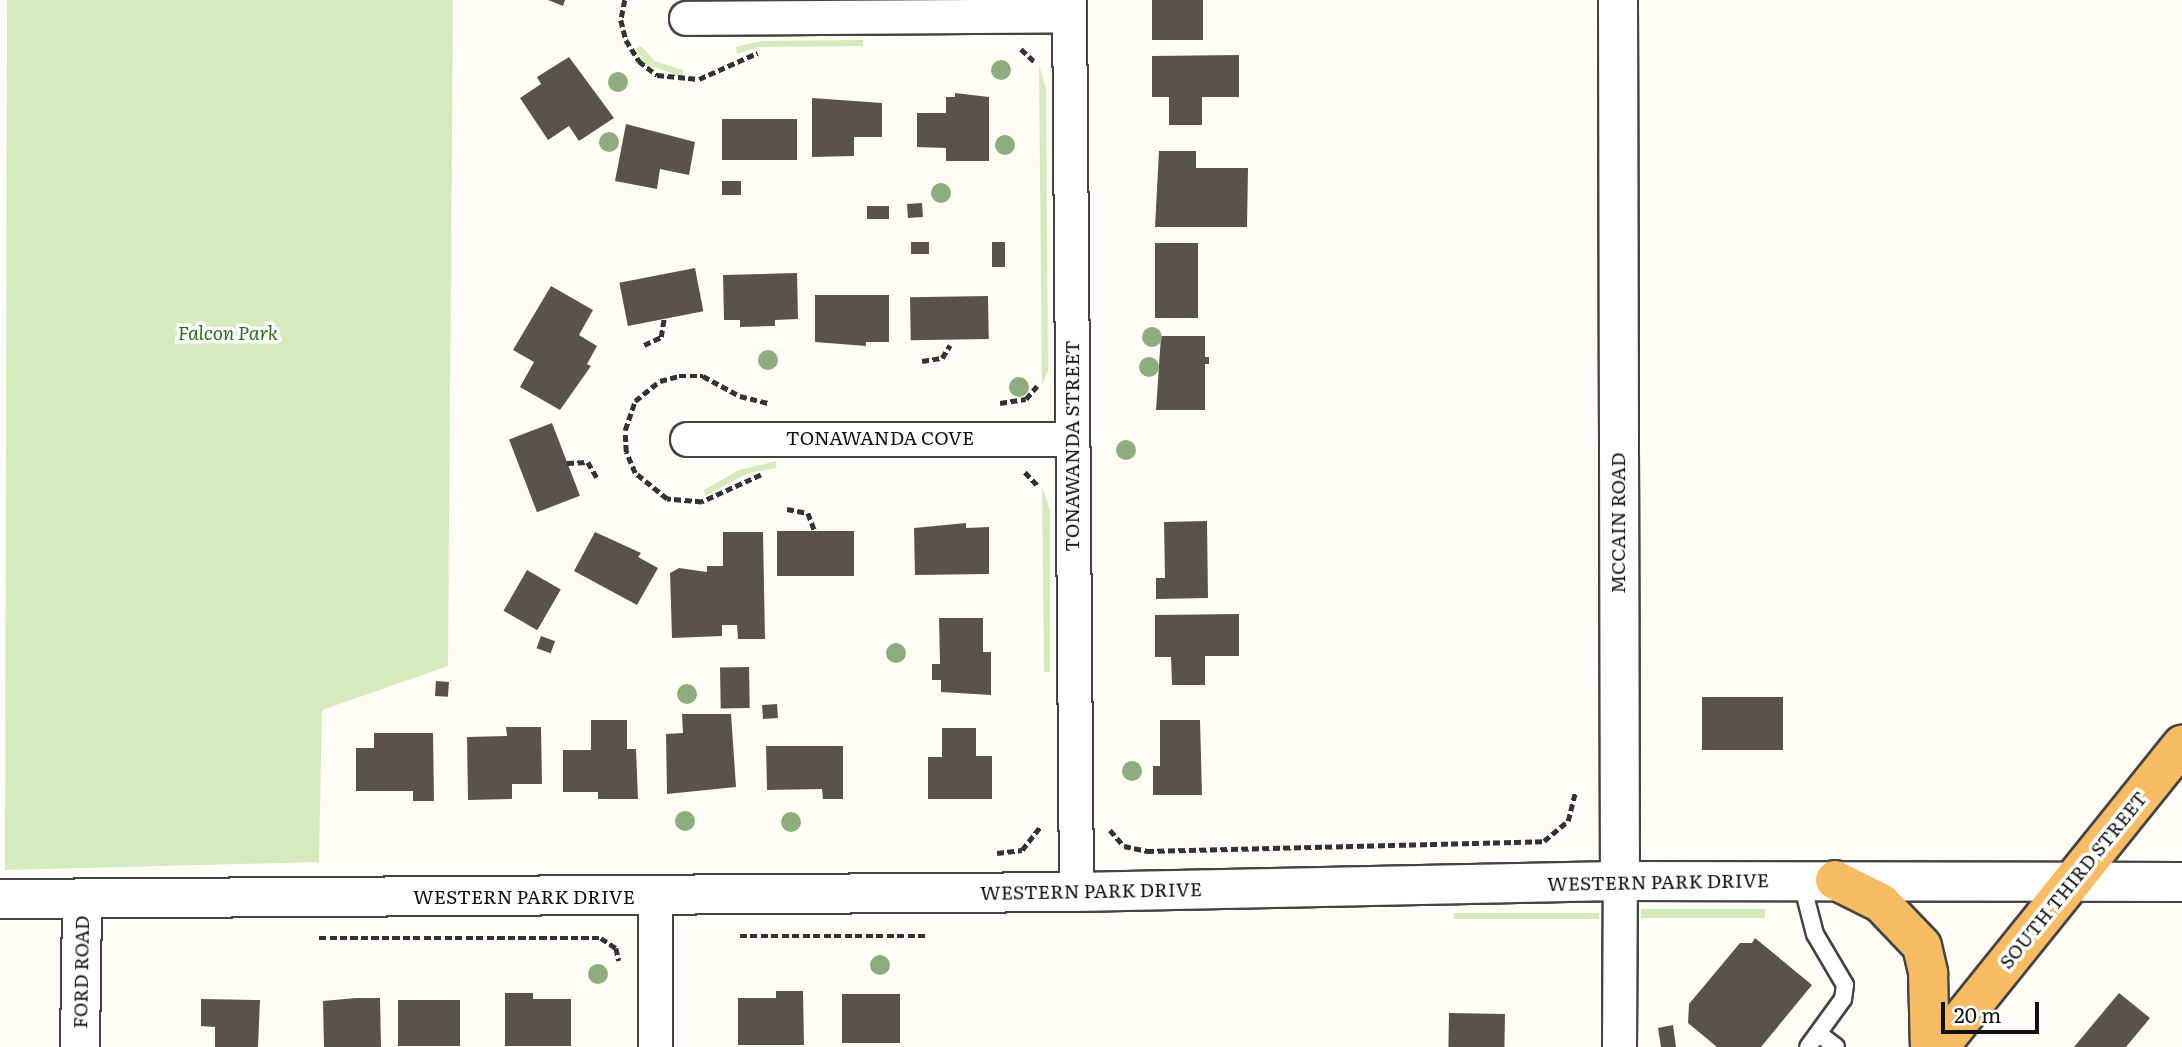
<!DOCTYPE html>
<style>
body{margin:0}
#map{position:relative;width:2182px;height:1047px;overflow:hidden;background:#fffdf5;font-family:Literata,serif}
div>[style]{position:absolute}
.green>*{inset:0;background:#d5ebbd;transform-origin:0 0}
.building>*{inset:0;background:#5a524d;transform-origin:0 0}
.path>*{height:4.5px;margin-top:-2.25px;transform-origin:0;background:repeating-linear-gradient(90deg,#333 0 7px,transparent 0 10.5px)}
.roads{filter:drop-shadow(2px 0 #444) drop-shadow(-2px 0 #444) drop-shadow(0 2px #444) drop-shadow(0 -2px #444)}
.service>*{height:16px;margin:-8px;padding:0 8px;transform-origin:8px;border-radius:8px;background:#fff}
.minor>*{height:33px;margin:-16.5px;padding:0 16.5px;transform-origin:16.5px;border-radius:16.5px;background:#fff}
.tertiary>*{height:38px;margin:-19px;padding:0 19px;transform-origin:19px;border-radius:19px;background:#fff}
.trunk>*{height:38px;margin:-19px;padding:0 19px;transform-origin:19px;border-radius:19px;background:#f7bc64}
.trees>*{width:20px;height:20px;margin:-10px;border-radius:50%;background:#8dad7f}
span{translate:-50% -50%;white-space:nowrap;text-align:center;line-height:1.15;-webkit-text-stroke:7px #fff;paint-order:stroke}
.park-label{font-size:19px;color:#2f6b1f;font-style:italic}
.street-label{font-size:19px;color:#111}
.scale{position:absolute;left:1941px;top:1002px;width:98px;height:32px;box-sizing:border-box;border:4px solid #111;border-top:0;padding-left:9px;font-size:21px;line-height:24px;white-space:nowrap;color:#111;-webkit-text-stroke:5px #fff;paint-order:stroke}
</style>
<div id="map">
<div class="green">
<div style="clip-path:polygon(7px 0,453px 0,448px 666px,322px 710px,319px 862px,5px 870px)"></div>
<div style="clip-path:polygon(863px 40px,863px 46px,759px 47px,737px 54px,736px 47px,761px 41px)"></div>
<div style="clip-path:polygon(641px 46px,655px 61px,683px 70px,683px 77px,648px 65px,635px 49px)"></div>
<div style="clip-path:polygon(1039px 65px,1046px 88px,1048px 370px,1042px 385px)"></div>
<div style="clip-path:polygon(776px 461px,776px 468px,749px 473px,705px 496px,704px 490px,739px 470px)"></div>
<div style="clip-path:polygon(1042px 487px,1050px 510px,1050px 672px,1044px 672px)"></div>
<div style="left:1765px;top:909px;width:9px;height:124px;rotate:90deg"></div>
<div style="left:1599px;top:913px;width:6px;height:145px;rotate:90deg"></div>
</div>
<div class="building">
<div style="clip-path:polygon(548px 0,565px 0,563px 6px)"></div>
<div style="left:1152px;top:0;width:51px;height:40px"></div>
<div style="clip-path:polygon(1239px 55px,1239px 97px,1202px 97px,1202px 125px,1169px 125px,1169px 97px,1152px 97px,1152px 56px)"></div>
<div style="clip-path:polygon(569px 57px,614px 118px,579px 141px,569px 126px,548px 140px,520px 98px,541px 84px,537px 77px)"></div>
<div style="clip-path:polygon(955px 93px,989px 97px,989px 161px,946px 161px,946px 148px,917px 147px,917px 113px,946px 113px,946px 97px,955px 97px)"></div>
<div style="clip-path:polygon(812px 98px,882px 103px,882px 137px,854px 137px,854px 156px,812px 157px)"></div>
<div style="left:797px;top:119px;width:41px;height:75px;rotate:90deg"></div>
<div style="clip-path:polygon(626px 124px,695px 142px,689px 175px,660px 169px,657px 189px,615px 181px)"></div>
<div style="clip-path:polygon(1159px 151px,1196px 151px,1196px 168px,1248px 168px,1247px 227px,1155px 227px)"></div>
<div style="left:722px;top:181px;width:19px;height:14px"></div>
<div style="left:922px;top:203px;width:14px;height:15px;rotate:86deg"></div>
<div style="left:867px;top:206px;width:22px;height:13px"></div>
<div style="left:911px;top:242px;width:18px;height:12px"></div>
<div style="left:992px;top:242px;width:13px;height:25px"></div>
<div style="left:1155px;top:243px;width:43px;height:75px"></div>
<div style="left:695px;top:268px;width:44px;height:77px;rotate:79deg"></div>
<div style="clip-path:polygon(797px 273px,798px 319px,775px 320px,775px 326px,740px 327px,740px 320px,724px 320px,723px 275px)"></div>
<div style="clip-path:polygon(551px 286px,593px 310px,579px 335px,597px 346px,587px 364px,591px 366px,560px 410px,520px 387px,534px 362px,513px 350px)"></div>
<div style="clip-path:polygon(815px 295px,889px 295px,889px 342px,866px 342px,866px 346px,815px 342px)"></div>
<div style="left:988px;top:296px;width:43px;height:78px;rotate:89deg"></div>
<div style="clip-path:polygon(1161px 336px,1205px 336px,1205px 357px,1209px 357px,1209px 364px,1205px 364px,1205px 410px,1156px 410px)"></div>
<div style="left:552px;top:423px;width:78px;height:46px;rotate:69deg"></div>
<div style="clip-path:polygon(1207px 521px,1208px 598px,1156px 599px,1156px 578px,1165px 578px,1164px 522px)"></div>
<div style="clip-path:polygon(966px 523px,966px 528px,989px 527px,989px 574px,915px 575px,914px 528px)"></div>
<div style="left:854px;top:531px;width:45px;height:77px;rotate:90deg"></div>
<div style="clip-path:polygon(595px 532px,641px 553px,638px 557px,658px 568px,637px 605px,574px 571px)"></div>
<div style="clip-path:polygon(723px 532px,763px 532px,765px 639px,738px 639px,737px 625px,722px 625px,722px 636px,672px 638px,670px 573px,679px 568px,707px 572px,707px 566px,723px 566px)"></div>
<div style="left:527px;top:570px;width:39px;height:47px;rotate:30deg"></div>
<div style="clip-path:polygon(1239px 614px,1239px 656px,1205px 656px,1205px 685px,1172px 685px,1171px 657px,1155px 657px,1155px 615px)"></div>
<div style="clip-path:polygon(939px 618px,983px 618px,983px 652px,991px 652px,991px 695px,941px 692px,941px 680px,932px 680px,932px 664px,940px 664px)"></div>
<div style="left:541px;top:636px;width:15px;height:13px;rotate:20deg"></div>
<div style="left:749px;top:667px;width:41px;height:29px;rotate:89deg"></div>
<div style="left:436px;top:681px;width:13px;height:15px;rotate:4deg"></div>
<div style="left:1702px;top:697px;width:81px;height:53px"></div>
<div style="left:777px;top:704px;width:14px;height:15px;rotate:86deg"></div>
<div style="clip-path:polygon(682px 714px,731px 714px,736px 787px,667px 794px,666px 734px,683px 733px)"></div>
<div style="clip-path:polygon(591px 720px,627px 720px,627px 749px,636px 749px,638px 799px,598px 799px,598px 792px,563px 792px,563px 750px,591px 750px)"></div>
<div style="clip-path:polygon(1160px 720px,1200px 720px,1202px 795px,1153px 795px,1153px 766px,1160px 766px)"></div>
<div style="clip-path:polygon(506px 727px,541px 727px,542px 784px,512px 784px,512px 799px,468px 800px,467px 737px,507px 736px)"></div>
<div style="clip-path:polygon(942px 728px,976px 728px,976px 756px,992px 756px,992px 799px,928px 799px,928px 757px,942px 757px)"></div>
<div style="clip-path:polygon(374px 733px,433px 733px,434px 801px,413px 801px,413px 791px,356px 791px,356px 748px,374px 748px)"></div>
<div style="clip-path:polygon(766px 746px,843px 746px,843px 799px,823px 799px,822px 789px,767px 790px)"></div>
<div style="clip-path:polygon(1755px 938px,1812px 985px,1761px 1047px,1717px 1047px,1688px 1023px,1689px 1004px,1740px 943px,1752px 943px)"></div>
<div style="clip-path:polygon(776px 991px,803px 991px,804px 1045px,738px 1045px,738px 998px,776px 998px)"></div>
<div style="clip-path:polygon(505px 993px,533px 993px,533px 999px,571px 999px,571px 1046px,505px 1046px)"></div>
<div style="clip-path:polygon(2119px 993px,2150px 1018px,2126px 1047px,2074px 1047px)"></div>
<div style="left:900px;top:994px;width:49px;height:58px;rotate:90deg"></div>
<div style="clip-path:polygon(356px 998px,380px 998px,381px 1047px,324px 1047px,323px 1001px)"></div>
<div style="clip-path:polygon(201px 999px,260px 1000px,258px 1047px,215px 1047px,215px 1027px,201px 1026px)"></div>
<div style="left:398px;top:1000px;width:62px;height:46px"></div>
<div style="left:1449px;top:1013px;width:56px;height:34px;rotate:1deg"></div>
<div style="clip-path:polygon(1673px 1025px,1676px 1047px,1661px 1047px,1658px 1028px)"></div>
</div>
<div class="path">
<div style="left:625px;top:0;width:20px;rotate:101deg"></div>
<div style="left:621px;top:20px;width:21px;rotate:76deg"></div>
<div style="left:626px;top:40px;width:25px;rotate:58deg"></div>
<div style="left:639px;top:61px;width:23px;rotate:38deg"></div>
<div style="left:657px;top:75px;width:42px;rotate:5.4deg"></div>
<div style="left:699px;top:79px;width:64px;rotate:-24.1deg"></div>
<div style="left:1021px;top:49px;width:19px;rotate:43deg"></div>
<div style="left:644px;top:345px;width:19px;rotate:-25deg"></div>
<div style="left:661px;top:337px;width:19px;rotate:-81deg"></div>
<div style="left:922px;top:361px;width:20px;rotate:-9deg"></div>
<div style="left:942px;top:358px;width:15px;rotate:-58deg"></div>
<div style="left:1000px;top:403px;width:26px;rotate:-9deg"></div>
<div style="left:1026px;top:399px;width:17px;rotate:-50deg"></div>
<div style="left:567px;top:463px;width:21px;rotate:-3deg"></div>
<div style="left:588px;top:462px;width:20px;rotate:60deg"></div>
<div style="left:1025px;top:472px;width:19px;rotate:47deg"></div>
<div style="left:761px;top:475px;width:65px;rotate:155.4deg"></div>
<div style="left:702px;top:502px;width:35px;rotate:-175deg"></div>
<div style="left:667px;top:499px;width:41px;rotate:-140.9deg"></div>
<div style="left:635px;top:473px;width:23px;rotate:-113deg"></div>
<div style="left:626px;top:452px;width:22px;rotate:-93deg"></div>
<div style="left:625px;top:430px;width:31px;rotate:-71deg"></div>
<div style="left:635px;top:401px;width:32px;rotate:-39deg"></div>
<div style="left:660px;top:381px;width:20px;rotate:-15deg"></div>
<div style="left:679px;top:376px;width:24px"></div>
<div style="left:703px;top:376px;width:42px;rotate:28.4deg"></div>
<div style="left:740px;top:396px;width:29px;rotate:14deg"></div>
<div style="left:787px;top:509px;width:21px;rotate:11deg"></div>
<div style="left:808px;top:513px;width:19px;rotate:69deg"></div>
<div style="left:1110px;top:830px;width:21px;rotate:49deg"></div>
<div style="left:1124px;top:846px;width:24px;rotate:12deg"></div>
<div style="left:1147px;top:851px;width:397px;rotate:-1.4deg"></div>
<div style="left:1544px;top:841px;width:31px;rotate:-40deg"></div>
<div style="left:1568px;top:821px;width:30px;rotate:-76deg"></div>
<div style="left:997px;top:853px;width:25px;rotate:-7deg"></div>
<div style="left:1022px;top:850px;width:29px;rotate:-52deg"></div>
<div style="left:740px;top:936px;width:188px"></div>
<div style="left:319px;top:938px;width:282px"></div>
<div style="left:601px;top:938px;width:18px;rotate:34deg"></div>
<div style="left:616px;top:948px;width:13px;rotate:77deg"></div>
</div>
<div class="roads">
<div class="service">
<div style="left:1801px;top:880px;width:56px;rotate:75.5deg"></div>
<div style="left:1815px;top:934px;width:59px;rotate:59.5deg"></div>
<div style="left:1845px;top:985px;width:14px;rotate:98deg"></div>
<div style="left:1843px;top:999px;width:59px;rotate:126.1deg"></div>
<div style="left:1819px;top:1034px;width:21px;rotate:37deg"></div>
</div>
<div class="minor">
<div style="left:1069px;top:0;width:892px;rotate:89.55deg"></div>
<div style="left:686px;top:18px;width:383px;rotate:-0.4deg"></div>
<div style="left:687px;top:439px;width:385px"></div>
<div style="left:655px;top:1047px;width:151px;rotate:-90deg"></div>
<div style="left:1619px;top:1047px;width:166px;rotate:-89.7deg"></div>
</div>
<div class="tertiary">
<div style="left:1618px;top:0;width:881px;rotate:89.87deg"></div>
<div style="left:0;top:899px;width:1076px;rotate:-0.37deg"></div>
<div style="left:1076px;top:892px;width:544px;rotate:-1.16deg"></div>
<div style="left:1620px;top:881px;width:562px;rotate:0.1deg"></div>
<div style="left:80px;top:1047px;width:149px;rotate:-89.2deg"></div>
</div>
<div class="trunk">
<div style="left:1835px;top:880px;width:51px;rotate:26.6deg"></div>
<div style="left:1881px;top:903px;width:59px;rotate:46.4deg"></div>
<div style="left:1922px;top:946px;width:28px;rotate:77deg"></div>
<div style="left:1928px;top:973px;width:74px;rotate:88.5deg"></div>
<div style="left:1939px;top:1047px;width:388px;rotate:-51.2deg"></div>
</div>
</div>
<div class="trees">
<div style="left:1001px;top:70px"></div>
<div style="left:618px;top:82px"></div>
<div style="left:609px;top:142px"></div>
<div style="left:1005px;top:145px"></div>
<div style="left:941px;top:193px"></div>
<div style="left:1152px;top:337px"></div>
<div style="left:768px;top:360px"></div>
<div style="left:1149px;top:367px"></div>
<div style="left:1019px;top:387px"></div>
<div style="left:1126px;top:450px"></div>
<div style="left:896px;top:653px"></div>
<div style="left:687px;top:694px"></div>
<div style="left:1132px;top:771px"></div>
<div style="left:685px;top:821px"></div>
<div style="left:791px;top:822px"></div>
<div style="left:880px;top:965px"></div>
<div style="left:598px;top:974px"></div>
</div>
<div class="park-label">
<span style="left:228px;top:333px">Falcon Park</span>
</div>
<div class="street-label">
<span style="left:880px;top:438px">TONAWANDA COVE</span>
<span style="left:1072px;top:446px;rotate:-90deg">TONAWANDA STREET</span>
<span style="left:1618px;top:523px;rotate:-90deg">MCCAIN ROAD</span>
<span style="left:2073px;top:880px;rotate:-51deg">SOUTH THIRD STREET</span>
<span style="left:1658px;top:882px;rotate:-1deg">WESTERN PARK DRIVE</span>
<span style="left:1091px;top:891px;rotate:-1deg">WESTERN PARK DRIVE</span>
<span style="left:524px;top:897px">WESTERN PARK DRIVE</span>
<span style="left:81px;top:972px;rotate:-89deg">FORD ROAD</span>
</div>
<div class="scale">20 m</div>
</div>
